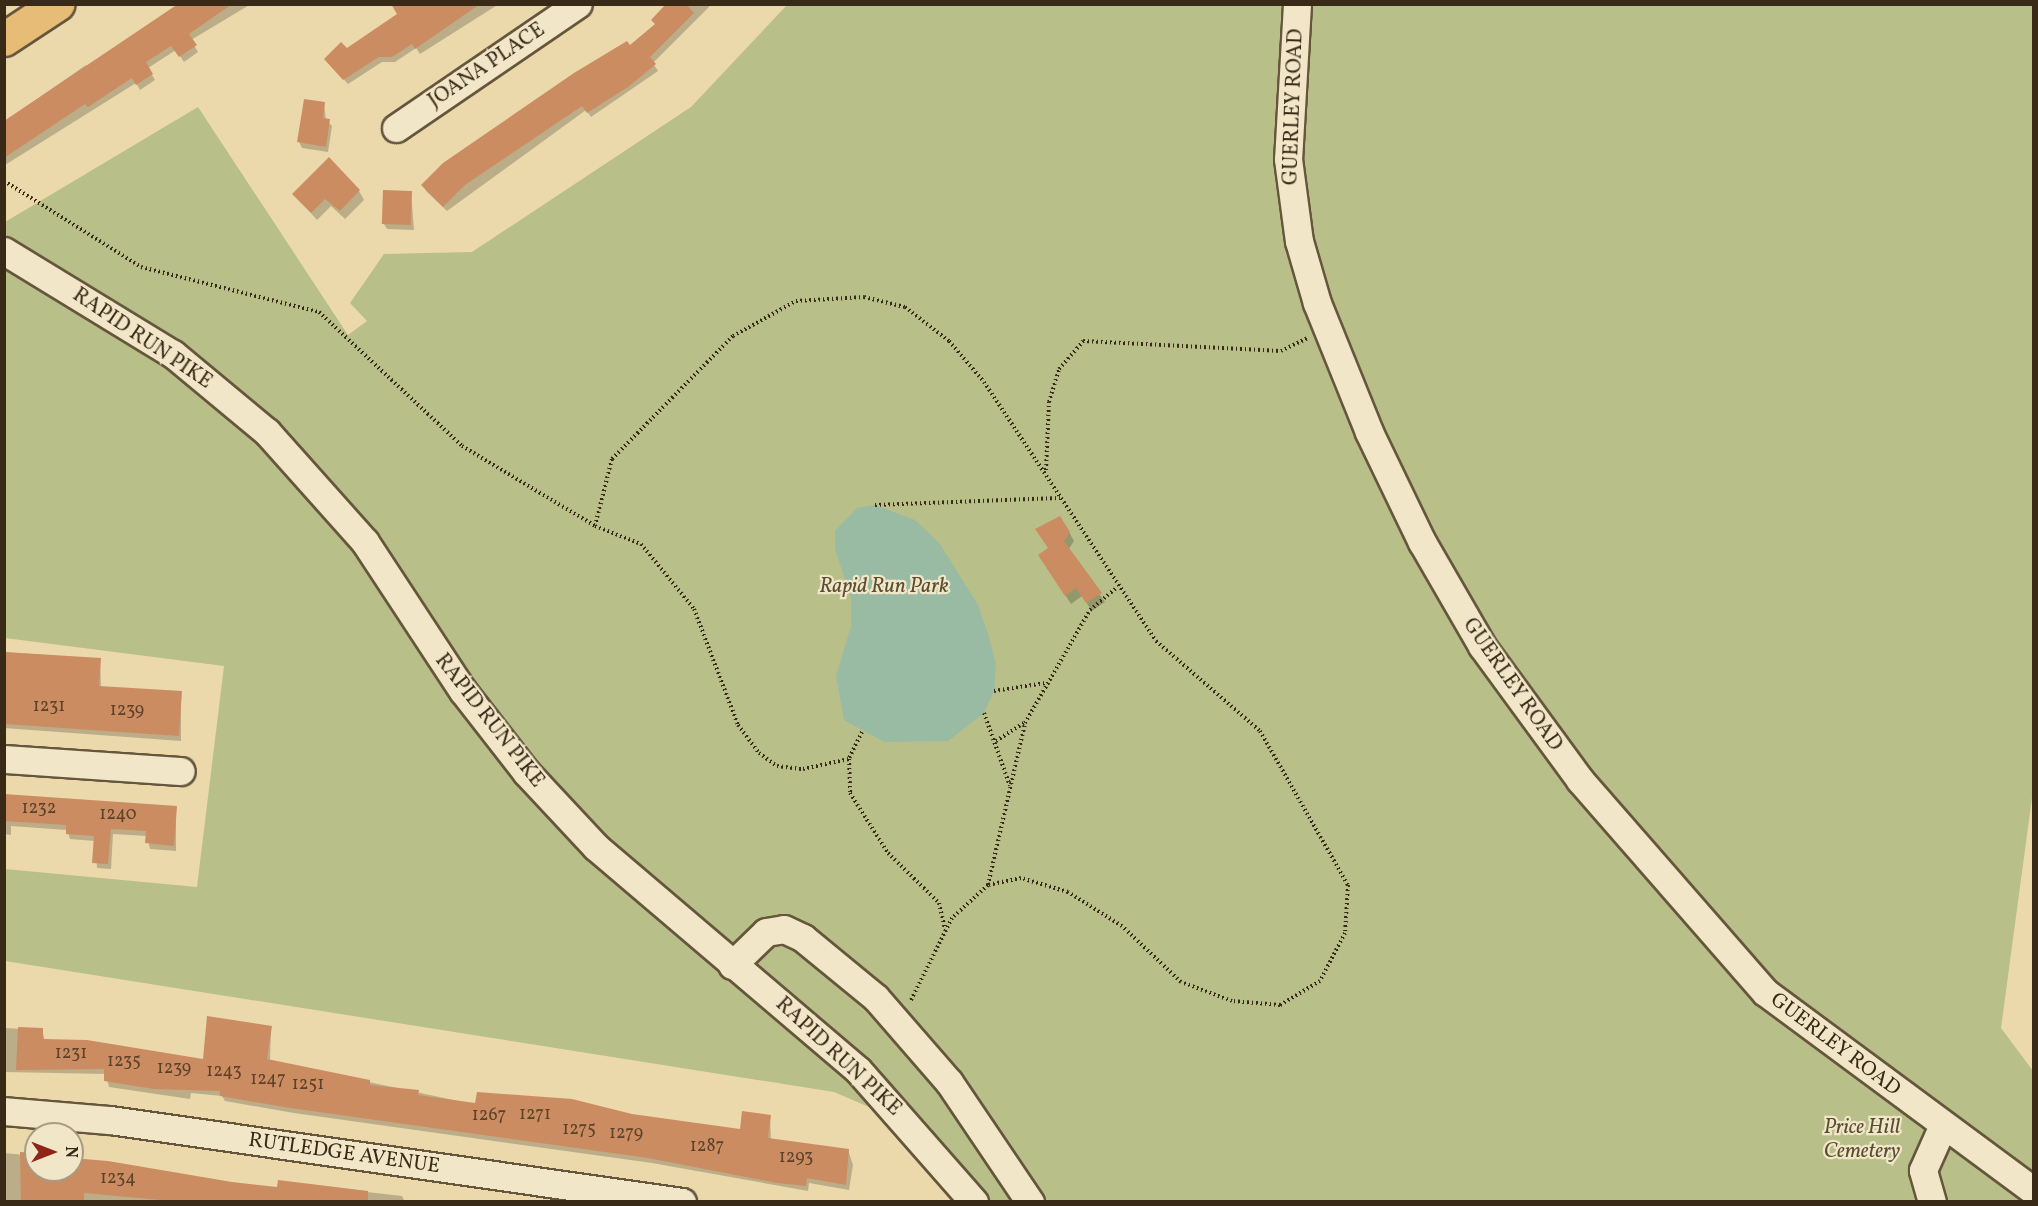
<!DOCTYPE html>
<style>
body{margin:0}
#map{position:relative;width:2038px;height:1206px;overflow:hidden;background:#ebd9ac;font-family:Vollkorn,serif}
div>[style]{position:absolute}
.green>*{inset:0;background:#b8bf88}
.water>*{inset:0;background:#99bba4}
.shadow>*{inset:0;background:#0003}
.building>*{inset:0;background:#cb8c62;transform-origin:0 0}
.path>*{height:4px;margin-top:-2px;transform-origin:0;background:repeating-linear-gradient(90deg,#382a17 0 1.5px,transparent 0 4.5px)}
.roads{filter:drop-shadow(2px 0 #65563c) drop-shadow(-2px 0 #65563c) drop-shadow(0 2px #65563c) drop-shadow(0 -2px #65563c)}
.minor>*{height:27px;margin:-13.5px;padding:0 13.5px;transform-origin:13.5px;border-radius:13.5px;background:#f2e6c9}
.major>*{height:33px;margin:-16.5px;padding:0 16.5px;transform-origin:16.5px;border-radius:16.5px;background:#e6bc76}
span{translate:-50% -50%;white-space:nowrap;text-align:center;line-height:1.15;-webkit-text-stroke:4.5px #f2e6c9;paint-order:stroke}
.number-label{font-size:18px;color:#5d422a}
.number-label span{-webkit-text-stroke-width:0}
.street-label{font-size:21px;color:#382a17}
.park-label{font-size:21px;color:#584f33;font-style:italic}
.frame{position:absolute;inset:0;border:6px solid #382a17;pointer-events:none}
.north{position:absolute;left:24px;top:1122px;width:60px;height:60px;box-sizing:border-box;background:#f2e6c9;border:2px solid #a89b82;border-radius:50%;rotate:90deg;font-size:16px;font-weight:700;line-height:24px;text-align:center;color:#382a17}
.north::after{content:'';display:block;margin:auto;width:21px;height:27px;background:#8f2418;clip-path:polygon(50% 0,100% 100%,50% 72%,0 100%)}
</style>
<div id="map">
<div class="green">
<div style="clip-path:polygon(787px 5px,2033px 5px,2034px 783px,2001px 1028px,2033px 1071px,2033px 1201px,974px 1201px,911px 1125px,834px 1092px,5px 961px,5px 869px,197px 887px,224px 666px,5px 638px,5px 222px,198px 107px,348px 335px,367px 321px,350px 303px,384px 254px,472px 252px,691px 107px)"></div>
</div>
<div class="water">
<div style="clip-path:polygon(875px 505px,915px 520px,940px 544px,978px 605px,989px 637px,996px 664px,994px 691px,984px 713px,948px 741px,884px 742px,844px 720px,836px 676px,851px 626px,851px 598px,835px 549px,835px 531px,857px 508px)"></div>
</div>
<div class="shadow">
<div style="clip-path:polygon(190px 4px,251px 4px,191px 40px,198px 52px,184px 62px,176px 50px,148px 68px,155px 80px,140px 90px,136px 83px,5px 165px,4px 122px,86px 65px,89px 69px)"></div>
<div style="clip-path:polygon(431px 4px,499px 4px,420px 54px,416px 48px,395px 62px,382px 62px,348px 84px,326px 60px)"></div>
<div style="clip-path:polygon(667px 4px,712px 4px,653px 63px,658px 71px,591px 117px,586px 110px,447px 211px,426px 191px,423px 185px,630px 47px,656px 25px,652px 20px)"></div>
<div style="clip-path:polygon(324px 104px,326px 120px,332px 126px,328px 152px,302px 148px,299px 142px)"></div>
<div style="clip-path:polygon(359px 191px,364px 200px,345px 219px,331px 206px,317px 220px,294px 194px)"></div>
<div style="clip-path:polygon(411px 192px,414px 230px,387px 229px,384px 224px)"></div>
<div style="clip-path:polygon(1069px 532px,1074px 541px,1068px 550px,1105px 602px,1092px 611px,1082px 596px,1071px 604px,1045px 564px)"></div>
<div style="clip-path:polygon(4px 652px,100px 659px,101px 687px,181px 693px,181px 741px,4px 728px)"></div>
<div style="clip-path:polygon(4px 795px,176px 807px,176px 851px,150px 849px,147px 836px,113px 834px,111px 869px,97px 868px,95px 841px,70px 839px,67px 830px,11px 826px,11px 835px,4px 834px)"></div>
<div style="clip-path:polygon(4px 1028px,42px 1030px,45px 1041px,204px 1060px,271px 1028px,270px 1061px,477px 1105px,632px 1116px,741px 1131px,770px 1116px,771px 1140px,848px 1150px,853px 1165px,849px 1190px,809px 1183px,808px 1191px,652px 1163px,294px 1113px,225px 1101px,222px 1096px,191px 1093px,190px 1099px,109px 1087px,106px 1074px,4px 1072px)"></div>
<div style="clip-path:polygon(4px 1153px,36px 1156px,36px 1170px,72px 1170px,72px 1159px,232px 1184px,278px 1188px,279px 1182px,402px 1196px,405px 1202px,4px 1202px)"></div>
</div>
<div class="building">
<div style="clip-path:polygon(178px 4px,232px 4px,189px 34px,197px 45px,179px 57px,171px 46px,146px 62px,153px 74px,136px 85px,132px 78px,88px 107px,85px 104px,4px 158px,4px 121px)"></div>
<div style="clip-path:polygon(391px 4px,480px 4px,415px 49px,412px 44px,392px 57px,379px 57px,343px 80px,324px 59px,341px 42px,347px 48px,397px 14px)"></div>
<div style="clip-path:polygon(666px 4px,686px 4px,694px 13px,650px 57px,656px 64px,628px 87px,587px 113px,582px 106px,465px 185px,443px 207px,421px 185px,443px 163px,574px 73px,627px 41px,630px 45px,655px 24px,651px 20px)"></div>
<div style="clip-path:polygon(304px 99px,325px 102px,323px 118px,330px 119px,326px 147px,297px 142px)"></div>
<div style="clip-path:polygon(329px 157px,360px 190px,340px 211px,325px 199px,311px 213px,292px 194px)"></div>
<div style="left:383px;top:190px;width:29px;height:34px;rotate:2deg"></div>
<div style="clip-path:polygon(1060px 516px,1070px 532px,1064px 541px,1102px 593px,1086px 603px,1076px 588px,1065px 596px,1038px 555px,1048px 548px,1035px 529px)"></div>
<div style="clip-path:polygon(4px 652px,101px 658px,99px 686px,182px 691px,179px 736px,4px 724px)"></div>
<div style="clip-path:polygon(4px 794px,177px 806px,174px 846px,145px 843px,146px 831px,111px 829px,108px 864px,92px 863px,94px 836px,66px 834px,66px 825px,4px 821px)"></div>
<div style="clip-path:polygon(207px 1016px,272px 1026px,267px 1059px,370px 1080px,370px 1085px,419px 1090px,418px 1095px,475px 1103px,477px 1092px,572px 1099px,632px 1114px,740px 1129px,742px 1111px,771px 1115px,768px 1138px,849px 1149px,846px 1185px,807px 1178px,806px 1186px,777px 1183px,648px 1158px,290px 1108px,220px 1096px,220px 1091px,154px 1089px,104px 1081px,104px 1069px,16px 1070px,18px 1027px,43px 1028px,43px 1039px,87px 1040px,203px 1059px)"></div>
<div style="clip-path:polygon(20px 1152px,36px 1153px,36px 1170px,72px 1170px,72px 1158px,108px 1161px,232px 1182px,277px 1187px,278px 1180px,368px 1191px,368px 1202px,182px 1202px,84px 1193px,84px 1202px,21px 1202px)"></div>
</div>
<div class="path">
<div style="left:4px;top:181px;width:162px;rotate:32.1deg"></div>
<div style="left:141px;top:267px;width:184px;rotate:14.2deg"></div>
<div style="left:319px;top:312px;width:196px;rotate:43.1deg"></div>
<div style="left:462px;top:446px;width:155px;rotate:31deg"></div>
<div style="left:595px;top:526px;width:49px;rotate:21.4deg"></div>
<div style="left:641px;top:544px;width:84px;rotate:50.8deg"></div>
<div style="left:694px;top:609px;width:124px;rotate:69.2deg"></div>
<div style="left:738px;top:725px;width:35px;rotate:53deg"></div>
<div style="left:759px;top:753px;width:22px;rotate:36deg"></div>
<div style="left:777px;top:766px;width:26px;rotate:7deg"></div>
<div style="left:803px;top:769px;width:47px;rotate:-12.3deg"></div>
<div style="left:1046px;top:470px;width:68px;rotate:-87.5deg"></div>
<div style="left:1049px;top:402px;width:34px;rotate:-73deg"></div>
<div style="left:1059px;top:369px;width:37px;rotate:-49deg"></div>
<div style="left:1083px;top:341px;width:198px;rotate:2.9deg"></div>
<div style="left:1281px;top:351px;width:30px;rotate:-26deg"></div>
<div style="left:875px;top:505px;width:185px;rotate:-2.2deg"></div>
<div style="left:595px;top:526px;width:69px;rotate:-75.8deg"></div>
<div style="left:612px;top:459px;width:173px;rotate:-45.5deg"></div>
<div style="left:733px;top:336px;width:72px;rotate:-29.1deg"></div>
<div style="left:796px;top:301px;width:68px;rotate:-3.4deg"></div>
<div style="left:864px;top:297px;width:42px;rotate:13.7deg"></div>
<div style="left:905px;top:307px;width:56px;rotate:37.7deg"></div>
<div style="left:949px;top:341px;width:54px;rotate:49.5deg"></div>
<div style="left:984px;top:382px;width:311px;rotate:56.4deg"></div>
<div style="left:1156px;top:641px;width:138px;rotate:40.9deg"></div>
<div style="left:1260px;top:731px;width:177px;rotate:60.3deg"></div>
<div style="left:1348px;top:885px;width:48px;rotate:93.6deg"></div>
<div style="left:1345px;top:933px;width:54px;rotate:117.5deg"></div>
<div style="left:1320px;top:981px;width:47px;rotate:149deg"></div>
<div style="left:1280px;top:1005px;width:48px;rotate:-175.2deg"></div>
<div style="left:1232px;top:1001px;width:54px;rotate:-159.6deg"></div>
<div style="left:1181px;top:982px;width:81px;rotate:-136.5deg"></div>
<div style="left:1122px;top:926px;width:64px;rotate:-147.8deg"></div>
<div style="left:1068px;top:892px;width:49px;rotate:-163.4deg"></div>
<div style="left:1021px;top:878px;width:34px;rotate:168deg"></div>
<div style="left:988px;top:885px;width:49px;rotate:137.5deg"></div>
<div style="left:952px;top:918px;width:94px;rotate:116.6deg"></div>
<div style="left:994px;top:691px;width:52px;rotate:-8.9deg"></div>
<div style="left:984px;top:713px;width:77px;rotate:70.4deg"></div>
<div style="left:862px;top:732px;width:30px;rotate:116deg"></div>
<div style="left:849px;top:759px;width:34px;rotate:88deg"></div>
<div style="left:850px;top:793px;width:71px;rotate:57.7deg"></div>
<div style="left:888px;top:853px;width:71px;rotate:44.4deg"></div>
<div style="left:939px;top:903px;width:27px;rotate:77deg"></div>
<div style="left:996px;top:741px;width:33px;rotate:-33deg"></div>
<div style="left:988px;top:885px;width:166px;rotate:-77.1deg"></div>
<div style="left:1025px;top:723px;width:130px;rotate:-60.1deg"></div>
<div style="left:1090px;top:610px;width:35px;rotate:-40deg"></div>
</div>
<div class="roads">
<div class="minor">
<div style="left:1297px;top:4px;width:155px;rotate:93.3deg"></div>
<div style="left:1288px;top:159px;width:83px;rotate:82.4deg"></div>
<div style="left:1299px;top:241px;width:65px;rotate:73.8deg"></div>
<div style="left:1317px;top:303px;width:139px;rotate:68deg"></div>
<div style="left:1369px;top:432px;width:122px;rotate:64.3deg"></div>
<div style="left:1422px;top:542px;width:120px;rotate:60deg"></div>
<div style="left:1482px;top:646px;width:166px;rotate:53.8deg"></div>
<div style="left:1580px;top:780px;width:281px;rotate:48.9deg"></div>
<div style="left:1765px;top:992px;width:335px;rotate:36.5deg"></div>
<div style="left:396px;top:128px;width:220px;rotate:-34.3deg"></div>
<div style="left:4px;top:251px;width:198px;rotate:31.4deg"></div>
<div style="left:173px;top:354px;width:122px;rotate:39.7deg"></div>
<div style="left:267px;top:432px;width:147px;rotate:48.3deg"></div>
<div style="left:365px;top:542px;width:178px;rotate:56.7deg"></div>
<div style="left:463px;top:691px;width:103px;rotate:52.1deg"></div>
<div style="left:526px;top:772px;width:103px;rotate:47deg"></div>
<div style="left:596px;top:847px;width:344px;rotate:40.4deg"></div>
<div style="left:858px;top:1070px;width:176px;rotate:48.7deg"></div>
<div style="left:4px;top:759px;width:177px;rotate:3.9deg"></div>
<div style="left:732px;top:965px;width:47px;rotate:-44.1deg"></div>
<div style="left:766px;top:932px;width:18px;rotate:-9deg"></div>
<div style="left:784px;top:929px;width:21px;rotate:25deg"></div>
<div style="left:803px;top:938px;width:94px;rotate:39.4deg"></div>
<div style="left:876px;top:998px;width:111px;rotate:49deg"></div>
<div style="left:949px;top:1082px;width:145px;rotate:56deg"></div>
<div style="left:4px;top:1111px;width:106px;rotate:4.9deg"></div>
<div style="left:110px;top:1120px;width:578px;rotate:8.16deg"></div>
<div style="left:1932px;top:1202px;width:33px;rotate:-106deg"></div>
<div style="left:1923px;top:1170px;width:49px;rotate:-66deg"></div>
</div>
<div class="major">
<div style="left:4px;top:39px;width:64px;rotate:-33.4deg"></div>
</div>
</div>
<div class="number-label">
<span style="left:49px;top:707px">1231</span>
<span style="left:127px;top:711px">1239</span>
<span style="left:39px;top:809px">1232</span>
<span style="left:118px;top:815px">1240</span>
<span style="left:71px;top:1054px">1231</span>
<span style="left:124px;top:1062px">1235</span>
<span style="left:174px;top:1069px">1239</span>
<span style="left:224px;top:1072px">1243</span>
<span style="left:268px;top:1080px">1247</span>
<span style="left:308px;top:1085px">1251</span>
<span style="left:535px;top:1115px">1271</span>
<span style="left:489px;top:1116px">1267</span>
<span style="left:579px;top:1130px">1275</span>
<span style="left:626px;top:1134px">1279</span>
<span style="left:707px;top:1147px">1287</span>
<span style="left:796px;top:1158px">1293</span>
<span style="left:118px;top:1179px">1234</span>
</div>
<div class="street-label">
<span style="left:487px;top:66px;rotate:-34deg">JOANA PLACE</span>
<span style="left:1294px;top:107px;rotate:-88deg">GUERLEY ROAD</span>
<span style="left:142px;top:339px;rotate:34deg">RAPID RUN PIKE</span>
<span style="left:1512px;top:685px;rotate:55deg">GUERLEY ROAD</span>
<span style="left:489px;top:721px;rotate:52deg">RAPID RUN PIKE</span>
<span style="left:1835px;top:1045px;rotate:37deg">GUERLEY ROAD</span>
<span style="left:838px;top:1057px;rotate:43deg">RAPID RUN PIKE</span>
<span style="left:344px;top:1154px;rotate:8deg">RUTLEDGE AVENUE</span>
</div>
<div class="park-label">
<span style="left:884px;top:587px">Rapid Run Park</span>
<span style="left:1862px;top:1140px">Price Hill<br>Cemetery</span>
</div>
<div class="frame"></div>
<div class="north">N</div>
</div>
